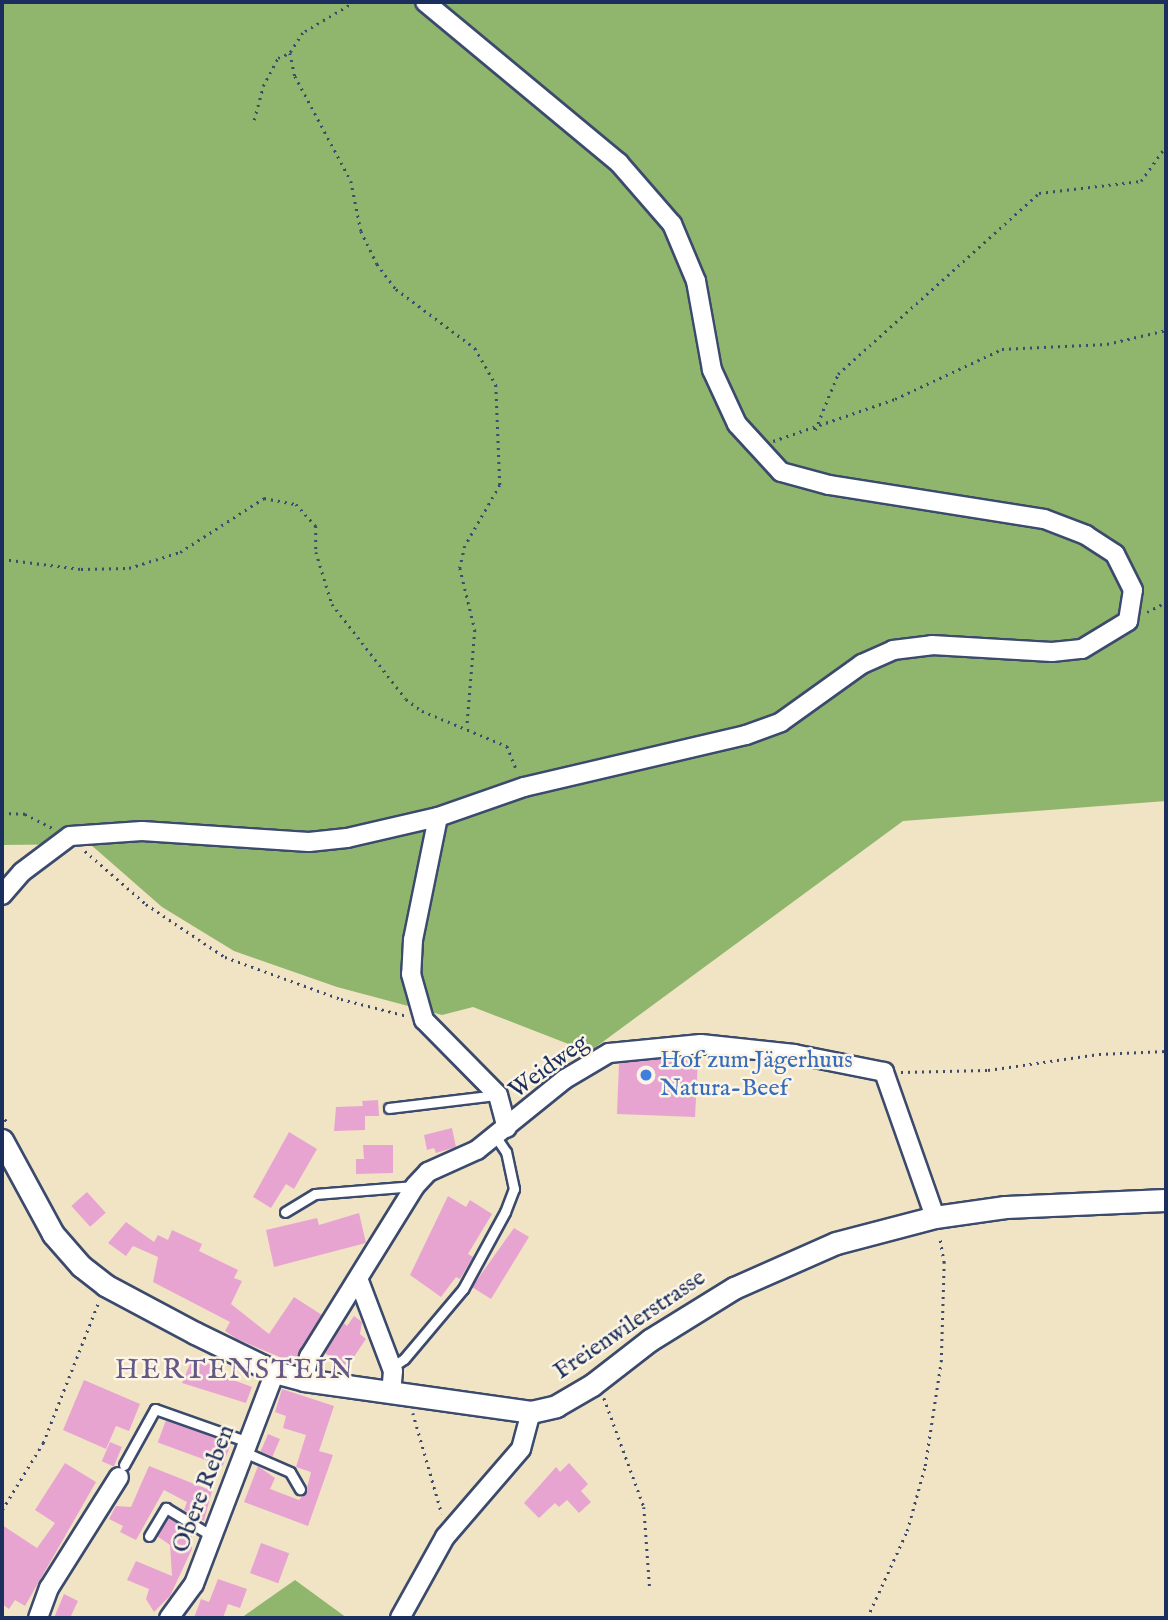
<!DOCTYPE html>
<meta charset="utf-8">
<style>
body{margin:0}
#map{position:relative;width:1168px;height:1620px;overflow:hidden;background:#f0e4c5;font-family:"IM FELL English",serif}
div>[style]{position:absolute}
.forest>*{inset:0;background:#8fb66c}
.building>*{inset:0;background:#e8a4d1;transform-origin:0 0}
.path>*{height:2.5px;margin-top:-1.25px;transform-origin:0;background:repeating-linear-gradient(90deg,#3b4a6d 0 2px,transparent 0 7px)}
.roads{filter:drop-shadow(2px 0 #3b4a6d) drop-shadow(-2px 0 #3b4a6d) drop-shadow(0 2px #3b4a6d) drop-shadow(0 -2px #3b4a6d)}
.service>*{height:9px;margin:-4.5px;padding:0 4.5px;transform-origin:4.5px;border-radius:4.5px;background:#fff}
.minor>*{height:18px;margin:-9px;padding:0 9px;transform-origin:9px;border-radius:9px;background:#fff}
.tertiary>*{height:21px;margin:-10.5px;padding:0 10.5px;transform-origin:10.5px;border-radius:10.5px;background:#fff}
.dots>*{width:19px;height:19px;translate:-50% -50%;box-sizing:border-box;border:4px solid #fcf5e5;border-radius:50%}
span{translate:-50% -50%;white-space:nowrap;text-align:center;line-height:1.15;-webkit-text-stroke:5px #fcf5e5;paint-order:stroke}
.shop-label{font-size:24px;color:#366cbe}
.left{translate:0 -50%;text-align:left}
.street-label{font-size:24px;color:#1b2f5e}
.quarter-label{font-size:28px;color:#635886;letter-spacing:2px}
.frame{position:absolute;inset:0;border:4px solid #1b2f5e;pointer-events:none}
</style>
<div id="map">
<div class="forest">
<div style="clip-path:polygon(2px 2px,1166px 2px,1166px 801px,903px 821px,589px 1052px,473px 1007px,442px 1015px,337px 987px,234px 951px,162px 907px,90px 844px,2px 845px)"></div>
<div style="clip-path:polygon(295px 1580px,347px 1618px,241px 1618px)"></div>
</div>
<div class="building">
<div style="clip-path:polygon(665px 1059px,698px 1060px,695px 1117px,617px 1114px,619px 1063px)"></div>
<div style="clip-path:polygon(378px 1100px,379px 1116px,365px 1116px,365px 1130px,334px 1131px,336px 1107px,363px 1106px,362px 1101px)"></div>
<div style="clip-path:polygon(452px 1128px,456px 1147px,436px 1153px,434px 1148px,427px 1150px,424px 1135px)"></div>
<div style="clip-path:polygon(289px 1132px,317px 1149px,294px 1189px,286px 1184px,271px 1208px,253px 1197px)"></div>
<div style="clip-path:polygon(363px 1145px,393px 1145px,393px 1173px,356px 1174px,356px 1159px,364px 1159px)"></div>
<div style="left:87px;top:1192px;width:28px;height:21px;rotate:48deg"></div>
<div style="clip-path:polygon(448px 1196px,466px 1207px,470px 1200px,492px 1214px,468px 1254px,473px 1257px,460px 1279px,456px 1277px,441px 1297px,410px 1275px)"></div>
<div style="clip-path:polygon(359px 1213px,366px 1243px,274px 1267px,266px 1230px,317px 1218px,319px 1225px)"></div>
<div style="clip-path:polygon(126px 1222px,154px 1242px,158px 1235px,168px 1240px,172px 1230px,202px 1244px,199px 1251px,238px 1270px,234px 1278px,242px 1281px,231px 1304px,269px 1334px,294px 1297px,322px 1315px,296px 1364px,237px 1339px,225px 1331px,230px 1322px,153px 1282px,158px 1257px,133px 1246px,126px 1256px,108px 1243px)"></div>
<div style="clip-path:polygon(514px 1228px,529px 1237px,491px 1299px,472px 1287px)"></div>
<div style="clip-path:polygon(354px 1316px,362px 1322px,360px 1334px,366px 1339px,347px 1367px,325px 1353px,344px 1323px,347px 1326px)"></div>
<div style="clip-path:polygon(193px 1357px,217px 1367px,215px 1373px,252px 1387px,246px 1403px,182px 1383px)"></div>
<div style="clip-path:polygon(84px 1380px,140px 1404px,129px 1431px,116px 1426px,106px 1449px,63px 1430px)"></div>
<div style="clip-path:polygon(282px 1389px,334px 1406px,319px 1451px,333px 1455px,308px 1526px,244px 1502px,258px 1466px,275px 1478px,270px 1489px,299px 1500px,306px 1492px,311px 1472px,296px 1467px,306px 1435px,283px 1428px,286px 1416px,275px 1412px)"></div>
<div style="left:166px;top:1420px;width:69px;height:24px;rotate:20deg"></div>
<div style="left:268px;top:1434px;width:13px;height:19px;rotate:23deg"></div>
<div style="left:110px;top:1442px;width:13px;height:21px;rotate:23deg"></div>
<div style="clip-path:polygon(65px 1463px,96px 1482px,25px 1606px,15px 1600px,9px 1609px,2px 1604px,2px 1525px,37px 1548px,55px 1523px,35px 1510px)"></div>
<div style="clip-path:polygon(569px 1463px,588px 1484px,581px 1491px,591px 1502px,579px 1513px,567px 1500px,559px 1507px,555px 1503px,539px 1518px,524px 1503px,556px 1467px,560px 1472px)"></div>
<div style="clip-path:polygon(149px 1466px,212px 1491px,204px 1521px,184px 1510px,187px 1502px,164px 1490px,136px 1540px,120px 1532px,123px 1526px,109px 1519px,116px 1506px,131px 1507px)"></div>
<div style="clip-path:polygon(168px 1518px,192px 1532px,192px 1549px,170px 1596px,154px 1612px,146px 1599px,149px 1589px,127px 1580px,136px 1561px,172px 1576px,170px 1545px,157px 1536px)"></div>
<div style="left:261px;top:1543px;width:30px;height:32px;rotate:20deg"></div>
<div style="clip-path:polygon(218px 1579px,247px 1589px,240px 1608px,228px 1604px,223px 1618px,194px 1618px,201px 1599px,209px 1602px)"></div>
<div style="clip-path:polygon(64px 1594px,78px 1601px,70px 1618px,54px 1618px)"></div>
</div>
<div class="path">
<div style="left:355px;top:2px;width:61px;rotate:149.2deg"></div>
<div style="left:303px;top:33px;width:24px;rotate:123deg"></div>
<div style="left:290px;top:53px;width:24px;rotate:78deg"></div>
<div style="left:295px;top:76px;width:119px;rotate:61.9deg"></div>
<div style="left:351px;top:181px;width:51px;rotate:78.7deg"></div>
<div style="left:361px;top:231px;width:37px;rotate:64deg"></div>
<div style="left:377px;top:264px;width:31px;rotate:53deg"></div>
<div style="left:396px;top:289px;width:99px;rotate:36.8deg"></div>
<div style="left:475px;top:348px;width:43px;rotate:60.4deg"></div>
<div style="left:496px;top:385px;width:100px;rotate:87.7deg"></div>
<div style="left:500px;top:485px;width:70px;rotate:119.8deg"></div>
<div style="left:465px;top:546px;width:23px;rotate:103deg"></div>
<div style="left:460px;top:568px;width:64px;rotate:76.4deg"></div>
<div style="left:475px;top:630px;width:97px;rotate:94.7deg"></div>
<div style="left:254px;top:120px;width:35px;rotate:-75deg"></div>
<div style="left:263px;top:86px;width:32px;rotate:-62deg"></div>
<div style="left:278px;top:58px;width:13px;rotate:-23deg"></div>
<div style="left:815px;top:430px;width:61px;rotate:-67.7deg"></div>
<div style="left:838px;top:374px;width:270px;rotate:-42deg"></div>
<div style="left:1039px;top:193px;width:103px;rotate:-6.7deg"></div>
<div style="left:1141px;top:181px;width:43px;rotate:-54.5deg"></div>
<div style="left:773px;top:441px;width:129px;rotate:-19deg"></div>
<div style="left:895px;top:399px;width:118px;rotate:-25deg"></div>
<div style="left:1002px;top:349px;width:105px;rotate:-2.7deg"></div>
<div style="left:1107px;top:344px;width:61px;rotate:-13.3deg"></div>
<div style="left:2px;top:559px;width:80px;rotate:7.2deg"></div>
<div style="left:81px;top:569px;width:48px;rotate:-1.2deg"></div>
<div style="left:129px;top:568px;width:53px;rotate:-17.4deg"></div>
<div style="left:180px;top:552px;width:100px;rotate:-32.7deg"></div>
<div style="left:264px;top:498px;width:33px;rotate:11deg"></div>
<div style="left:296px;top:504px;width:30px;rotate:48deg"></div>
<div style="left:316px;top:526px;width:26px;rotate:90deg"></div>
<div style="left:316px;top:552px;width:54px;rotate:72.9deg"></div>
<div style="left:332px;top:604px;width:120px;rotate:52.1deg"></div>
<div style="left:406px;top:699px;width:20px;rotate:37deg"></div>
<div style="left:422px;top:711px;width:92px;rotate:22.4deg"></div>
<div style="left:507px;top:746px;width:27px;rotate:68deg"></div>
<div style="left:1147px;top:612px;width:21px;rotate:-28deg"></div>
<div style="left:2px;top:813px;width:23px;rotate:2deg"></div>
<div style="left:25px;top:814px;width:34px;rotate:27deg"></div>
<div style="left:85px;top:851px;width:81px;rotate:41deg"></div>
<div style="left:146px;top:904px;width:95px;rotate:33.9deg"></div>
<div style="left:225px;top:957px;width:123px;rotate:19.9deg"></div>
<div style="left:341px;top:999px;width:68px;rotate:14.4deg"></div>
<div style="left:901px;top:1072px;width:87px;rotate:-1.3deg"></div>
<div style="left:988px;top:1070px;width:112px;rotate:-8.2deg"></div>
<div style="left:1099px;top:1054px;width:67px;rotate:-2.6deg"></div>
<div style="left:2px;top:1113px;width:11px;rotate:63deg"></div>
<div style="left:604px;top:1398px;width:116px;rotate:69.8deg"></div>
<div style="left:644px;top:1507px;width:83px;rotate:85.9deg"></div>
<div style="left:413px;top:1413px;width:105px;rotate:74deg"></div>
<div style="left:2px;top:1510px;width:79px;rotate:-58.5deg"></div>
<div style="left:43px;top:1443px;width:153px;rotate:-68.5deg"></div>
<div style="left:867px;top:1618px;width:96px;rotate:-65.3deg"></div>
<div style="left:907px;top:1531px;width:67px;rotate:-74.5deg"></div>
<div style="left:925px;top:1466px;width:105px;rotate:-81.3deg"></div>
<div style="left:941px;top:1362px;width:99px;rotate:-88.3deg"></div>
<div style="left:944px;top:1263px;width:27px;rotate:-100deg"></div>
</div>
<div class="roads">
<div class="service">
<div style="left:389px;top:1108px;width:109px;rotate:-6.9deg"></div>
<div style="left:285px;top:1212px;width:35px;rotate:-31deg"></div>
<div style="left:315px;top:1194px;width:100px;rotate:-4.6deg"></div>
<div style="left:392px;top:1367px;width:14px;rotate:-34deg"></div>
<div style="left:404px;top:1359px;width:92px;rotate:-49.9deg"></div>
<div style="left:463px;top:1289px;width:88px;rotate:-61.4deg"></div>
<div style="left:505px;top:1212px;width:25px;rotate:-69deg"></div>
<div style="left:514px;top:1189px;width:38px;rotate:-102deg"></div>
<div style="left:506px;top:1152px;width:18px;rotate:-124deg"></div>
<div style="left:244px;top:1452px;width:50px;rotate:23.5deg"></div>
<div style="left:290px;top:1472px;width:20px;rotate:60deg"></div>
<div style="left:124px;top:1465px;width:64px;rotate:-61deg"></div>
<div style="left:155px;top:1409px;width:99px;rotate:19.5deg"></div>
<div style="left:149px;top:1536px;width:33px;rotate:-59deg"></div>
<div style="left:166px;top:1508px;width:54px;rotate:31.3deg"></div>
</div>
<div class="minor">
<div style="left:438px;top:817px;width:126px;rotate:101.5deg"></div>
<div style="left:413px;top:940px;width:34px;rotate:93deg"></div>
<div style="left:411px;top:974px;width:48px;rotate:74.2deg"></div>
<div style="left:424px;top:1020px;width:105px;rotate:45.4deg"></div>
<div style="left:498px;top:1095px;width:34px;rotate:75deg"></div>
<div style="left:2px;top:895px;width:30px;rotate:-49deg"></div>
<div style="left:22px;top:872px;width:60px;rotate:-36.9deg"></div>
<div style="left:70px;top:836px;width:72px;rotate:-4deg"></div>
<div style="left:142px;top:831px;width:167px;rotate:3.8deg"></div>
<div style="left:309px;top:842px;width:38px;rotate:-6deg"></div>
<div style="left:347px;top:838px;width:93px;rotate:-13deg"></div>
<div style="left:438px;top:817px;width:91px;rotate:-19.2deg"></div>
<div style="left:524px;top:787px;width:228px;rotate:-13.2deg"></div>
<div style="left:746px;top:735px;width:37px;rotate:-20deg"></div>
<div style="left:781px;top:722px;width:100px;rotate:-35.6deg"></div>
<div style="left:862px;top:664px;width:34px;rotate:-24deg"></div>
<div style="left:893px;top:650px;width:39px;rotate:-7deg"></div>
<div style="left:932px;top:645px;width:120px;rotate:3.3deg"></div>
<div style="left:1052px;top:652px;width:30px;rotate:-6deg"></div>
<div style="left:1082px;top:649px;width:54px;rotate:-31.3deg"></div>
<div style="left:1128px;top:621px;width:31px;rotate:-81deg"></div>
<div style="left:1133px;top:590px;width:40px;rotate:-116.6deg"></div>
<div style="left:1115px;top:554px;width:35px;rotate:-147deg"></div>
<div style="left:1086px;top:535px;width:45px;rotate:-159.1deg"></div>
<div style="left:1044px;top:519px;width:218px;rotate:-171deg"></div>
<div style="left:829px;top:485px;width:50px;rotate:-164.8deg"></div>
<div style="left:781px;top:472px;width:65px;rotate:-132.5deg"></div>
<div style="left:737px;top:424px;width:60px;rotate:-114.8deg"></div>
<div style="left:712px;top:370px;width:90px;rotate:-100.2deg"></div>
<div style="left:696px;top:281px;width:62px;rotate:-112.8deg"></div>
<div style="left:672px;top:224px;width:81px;rotate:-131deg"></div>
<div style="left:619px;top:163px;width:252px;rotate:-140.3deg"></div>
<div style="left:359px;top:1281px;width:96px;rotate:69.3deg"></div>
<div style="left:393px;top:1371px;width:22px;rotate:95deg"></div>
<div style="left:304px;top:1380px;width:24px;rotate:-78deg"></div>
<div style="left:309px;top:1357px;width:201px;rotate:-58.2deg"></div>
<div style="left:415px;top:1186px;width:19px;rotate:-47deg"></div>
<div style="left:428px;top:1172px;width:54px;rotate:-24.2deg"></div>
<div style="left:477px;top:1150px;width:113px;rotate:-38.9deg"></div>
<div style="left:565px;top:1079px;width:51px;rotate:-30.6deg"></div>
<div style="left:609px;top:1053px;width:92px;rotate:-5.6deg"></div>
<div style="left:701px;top:1044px;width:94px;rotate:6.1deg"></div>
<div style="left:794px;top:1054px;width:92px;rotate:11.3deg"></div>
<div style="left:884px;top:1072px;width:154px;rotate:70.6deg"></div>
<div style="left:38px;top:1618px;width:32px;rotate:-70deg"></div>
<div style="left:49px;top:1588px;width:131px;rotate:-57.8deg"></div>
<div style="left:169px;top:1618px;width:42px;rotate:-53.7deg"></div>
<div style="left:194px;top:1584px;width:227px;rotate:-69.1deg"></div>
<div style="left:400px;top:1618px;width:93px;rotate:-60.9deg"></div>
<div style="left:445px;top:1537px;width:116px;rotate:-49.2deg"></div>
<div style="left:521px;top:1449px;width:38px;rotate:-75deg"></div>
</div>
<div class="tertiary">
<div style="left:2px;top:1140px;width:107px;rotate:61.5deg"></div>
<div style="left:53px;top:1234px;width:43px;rotate:48.8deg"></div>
<div style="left:81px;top:1266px;width:31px;rotate:38deg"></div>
<div style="left:105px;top:1285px;width:102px;rotate:28.1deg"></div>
<div style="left:195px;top:1333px;width:89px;rotate:26deg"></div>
<div style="left:275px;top:1372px;width:30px;rotate:15deg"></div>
<div style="left:304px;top:1380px;width:229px;rotate:8deg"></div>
<div style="left:531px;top:1412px;width:26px;rotate:-13deg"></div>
<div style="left:556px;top:1406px;width:42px;rotate:-30.3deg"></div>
<div style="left:592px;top:1385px;width:73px;rotate:-37.8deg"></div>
<div style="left:650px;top:1340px;width:99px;rotate:-31.8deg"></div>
<div style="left:734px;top:1288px;width:111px;rotate:-23.8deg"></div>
<div style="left:836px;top:1243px;width:102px;rotate:-14.7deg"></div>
<div style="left:935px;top:1217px;width:71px;rotate:-8.1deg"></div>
<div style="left:1005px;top:1207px;width:161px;rotate:-2.5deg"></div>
</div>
</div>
<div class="dots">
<div style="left:646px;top:1075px;background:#3f7fe0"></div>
</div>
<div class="shop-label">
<span class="left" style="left:660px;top:1075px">Hof zum Jägerhuus<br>Natura-Beef</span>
</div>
<div class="street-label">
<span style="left:549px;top:1067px;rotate:-36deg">Weidweg</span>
<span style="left:630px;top:1325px;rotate:-34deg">Freienwilerstrasse</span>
<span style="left:204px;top:1489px;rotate:-69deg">Obere Reben</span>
</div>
<div class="quarter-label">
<span style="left:235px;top:1371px">HERTENSTEIN</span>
</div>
<div class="frame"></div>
</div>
